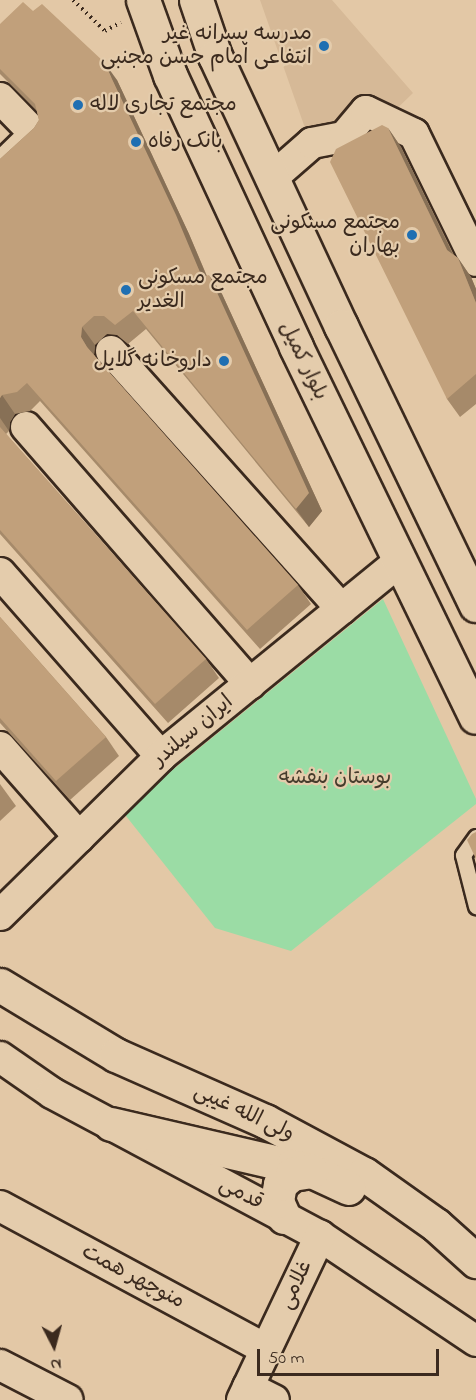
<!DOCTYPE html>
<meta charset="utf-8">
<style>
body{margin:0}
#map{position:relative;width:476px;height:1400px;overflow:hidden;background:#e3c8a6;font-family:"Indie Flower","Playpen Sans Arabic",sans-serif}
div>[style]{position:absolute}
.built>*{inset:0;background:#d6b997}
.green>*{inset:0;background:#9bdca5}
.path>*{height:4px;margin-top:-2px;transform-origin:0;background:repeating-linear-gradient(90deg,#3b2a1e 0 1.5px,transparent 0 6px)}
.roads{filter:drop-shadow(2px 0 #3b2a1e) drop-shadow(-2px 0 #3b2a1e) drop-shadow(0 2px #3b2a1e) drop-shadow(0 -2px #3b2a1e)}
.lane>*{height:15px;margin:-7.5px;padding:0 7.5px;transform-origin:7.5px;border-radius:7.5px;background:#e4ccac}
.street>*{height:30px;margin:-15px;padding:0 15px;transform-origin:15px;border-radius:15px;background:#e4ccac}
.secondary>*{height:33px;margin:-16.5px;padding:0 16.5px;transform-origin:16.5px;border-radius:16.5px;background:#e4ccac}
.primary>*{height:33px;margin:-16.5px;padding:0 16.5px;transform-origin:16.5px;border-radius:16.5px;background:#e4ccac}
.wall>*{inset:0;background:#a68a6a}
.shaded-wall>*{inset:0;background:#877056}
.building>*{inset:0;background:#c1a07b}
.dots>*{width:16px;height:16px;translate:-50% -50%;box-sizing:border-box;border:3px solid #e4ccac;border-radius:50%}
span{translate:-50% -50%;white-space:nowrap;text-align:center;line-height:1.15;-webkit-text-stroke:4.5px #e4ccac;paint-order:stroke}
.poi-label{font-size:21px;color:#3b2a1e}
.right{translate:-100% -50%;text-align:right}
.left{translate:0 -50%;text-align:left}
.street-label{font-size:21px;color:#3b2a1e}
.park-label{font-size:21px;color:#453c2c}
.north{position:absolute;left:24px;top:1316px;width:60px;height:60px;-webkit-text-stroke:4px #e4ccac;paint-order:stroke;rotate:174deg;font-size:16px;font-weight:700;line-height:24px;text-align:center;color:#3b2a1e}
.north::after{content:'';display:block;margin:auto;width:21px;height:27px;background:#3b2a1e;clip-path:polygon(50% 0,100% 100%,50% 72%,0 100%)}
.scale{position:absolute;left:257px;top:1349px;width:182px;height:27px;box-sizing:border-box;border:3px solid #3b2a1e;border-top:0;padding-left:8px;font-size:18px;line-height:21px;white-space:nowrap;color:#3b2a1e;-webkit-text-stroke:4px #e4ccac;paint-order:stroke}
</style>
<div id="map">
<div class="built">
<div style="clip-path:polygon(260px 0,332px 0,413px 93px,384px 121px,359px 105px,332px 125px,305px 128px)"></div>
</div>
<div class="green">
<div style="clip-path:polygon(383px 599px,476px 799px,476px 804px,291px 951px,215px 928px,122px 811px)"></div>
</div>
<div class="path">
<div style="left:73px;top:0;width:45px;rotate:44.1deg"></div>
<div style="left:105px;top:31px;width:18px;rotate:-29deg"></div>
</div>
<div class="roads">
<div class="lane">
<div style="left:476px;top:837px;width:22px;rotate:126deg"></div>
<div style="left:463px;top:855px;width:53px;rotate:75.7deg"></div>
</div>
<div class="street">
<div style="left:0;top:98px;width:50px;rotate:45.8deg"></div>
<div style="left:35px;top:134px;width:49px;rotate:135.8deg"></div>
<div style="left:272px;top:178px;width:53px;rotate:-41.2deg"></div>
<div style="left:312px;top:143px;width:33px;rotate:-11deg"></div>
<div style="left:344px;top:137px;width:34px;rotate:-50deg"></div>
<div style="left:366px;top:111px;width:53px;rotate:25.6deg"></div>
<div style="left:414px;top:134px;width:141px;rotate:64deg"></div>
<div style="left:111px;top:351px;width:346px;rotate:48.2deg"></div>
<div style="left:26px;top:427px;width:341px;rotate:48.9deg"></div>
<div style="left:0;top:573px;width:244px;rotate:48.7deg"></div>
<div style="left:0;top:747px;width:120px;rotate:48.7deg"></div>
<div style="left:0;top:915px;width:226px;rotate:-44.6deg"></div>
<div style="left:161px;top:756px;width:308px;rotate:-39.2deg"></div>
<div style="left:0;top:1057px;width:63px;rotate:34.7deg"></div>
<div style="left:52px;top:1093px;width:304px;rotate:28.1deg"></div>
<div style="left:320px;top:1236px;width:188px;rotate:33.9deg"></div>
<div style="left:0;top:1206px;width:302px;rotate:28.3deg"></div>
<div style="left:0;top:1365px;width:76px;rotate:27.2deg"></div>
<div style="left:248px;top:1387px;width:29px;rotate:27deg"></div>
<div style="left:242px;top:1400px;width:182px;rotate:-64.6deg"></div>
</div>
<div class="secondary">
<div style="left:0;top:985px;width:135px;rotate:31.1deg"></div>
<div style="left:116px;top:1055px;width:163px;rotate:23.9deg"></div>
<div style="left:265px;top:1121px;width:112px;rotate:28.2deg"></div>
<div style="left:364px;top:1174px;width:88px;rotate:35.3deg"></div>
<div style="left:436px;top:1225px;width:54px;rotate:42deg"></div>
<div style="left:111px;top:1124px;width:186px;rotate:13.1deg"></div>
<div style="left:292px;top:1166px;width:21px;rotate:14deg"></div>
<div style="left:312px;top:1171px;width:40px;rotate:25deg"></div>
<div style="left:284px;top:1217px;width:17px;rotate:-114deg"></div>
<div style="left:277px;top:1201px;width:17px;rotate:-80deg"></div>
<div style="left:280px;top:1184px;width:16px;rotate:-40deg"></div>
<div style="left:292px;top:1174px;width:20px;rotate:-9deg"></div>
</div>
<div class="primary">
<div style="left:143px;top:0;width:80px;rotate:70.2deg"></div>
<div style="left:170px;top:75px;width:300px;rotate:65.1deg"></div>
<div style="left:296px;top:347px;width:411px;rotate:64.1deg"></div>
<div style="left:196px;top:0;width:59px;rotate:71.3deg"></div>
<div style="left:215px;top:56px;width:298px;rotate:65deg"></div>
<div style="left:341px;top:326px;width:310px;rotate:64.2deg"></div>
</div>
</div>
<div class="wall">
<div style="clip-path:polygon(0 24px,117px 80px,189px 234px,207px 276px,222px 294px,322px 511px,309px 527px,146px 329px,128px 344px,117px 335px,107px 334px,95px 345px,94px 355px,95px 357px,298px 585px,311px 604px,260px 649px,40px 401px,30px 411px,15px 414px,10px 422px,9px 431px,6px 434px,206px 659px,219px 678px,168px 723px,0 534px,0 159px,34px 128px,39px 120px,37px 111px,0 74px)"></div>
<div style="clip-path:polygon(388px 128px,401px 147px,454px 255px,458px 258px,471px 277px,476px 289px,476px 404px,460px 417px,447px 399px)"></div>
<div style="clip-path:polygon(0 617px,106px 737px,119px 756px,70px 800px,0 723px)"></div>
<div style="clip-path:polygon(0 784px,16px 806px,0 821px)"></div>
</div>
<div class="shaded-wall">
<div style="clip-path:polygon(104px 62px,117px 80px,189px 234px,215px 296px,202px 277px)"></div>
<div style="clip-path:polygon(388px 128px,401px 147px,460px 269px,447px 250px)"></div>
<div style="clip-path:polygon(458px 258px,471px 277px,476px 289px,476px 303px)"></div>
<div style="clip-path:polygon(209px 275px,222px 294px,322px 511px,309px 527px,296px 509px)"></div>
<div style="clip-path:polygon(82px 327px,95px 345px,94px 355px,100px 366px,87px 347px,81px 337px)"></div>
<div style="clip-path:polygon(2px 395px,15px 414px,10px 422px,9px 431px,0 418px,0 398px)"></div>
</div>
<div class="building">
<div style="clip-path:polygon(23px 2px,33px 11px,42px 4px,104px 62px,176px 215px,202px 277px,209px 275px,309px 493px,296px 509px,133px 311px,115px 325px,104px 316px,94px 316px,82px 327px,81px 337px,87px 347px,298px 585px,247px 630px,27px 383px,17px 392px,2px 395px,0 398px,0 159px,34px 128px,39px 120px,35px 104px,0 69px,0 24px)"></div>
<div style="clip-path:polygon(382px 125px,388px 128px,447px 250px,458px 258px,476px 303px,476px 374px,447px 399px,330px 162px,336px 149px)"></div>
<div style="clip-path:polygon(0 427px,206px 659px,155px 704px,0 530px)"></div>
<div style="clip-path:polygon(0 617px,106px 737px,56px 781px,0 718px)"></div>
<div style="clip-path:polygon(476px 832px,476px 859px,467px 840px,472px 834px)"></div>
</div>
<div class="dots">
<div style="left:324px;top:46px;background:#1f6fb2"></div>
<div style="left:78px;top:105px;background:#1f6fb2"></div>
<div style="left:136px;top:142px;background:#1f6fb2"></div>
<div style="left:412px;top:235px;background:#1f6fb2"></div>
<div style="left:126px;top:290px;background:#1f6fb2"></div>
<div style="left:224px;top:361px;background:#1f6fb2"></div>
</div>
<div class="poi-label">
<span class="right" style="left:312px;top:46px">مدرسه پسرانه غیر<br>انتفاعی امام حسن مجنبی</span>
<span class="left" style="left:90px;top:105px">مجتمع تجاری لاله</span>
<span class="left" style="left:148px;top:142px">بانک رفاه</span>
<span class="right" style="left:400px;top:235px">مجتمع مسکونی<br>بهاران</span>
<span class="left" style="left:138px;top:290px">مجتمع مسکونی<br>الغدیر</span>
<span class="right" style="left:212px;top:361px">داروخانه گلایل</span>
</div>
<div class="street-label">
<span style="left:303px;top:361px;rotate:64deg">بلوار کمیل</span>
<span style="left:193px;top:731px;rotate:-40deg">ایران سیلندر</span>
<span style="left:244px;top:1113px;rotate:25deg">ولی الله غیبی</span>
<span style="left:241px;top:1194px;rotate:28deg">قدمی</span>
<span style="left:133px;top:1277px;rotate:28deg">منوچهر همت</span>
<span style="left:296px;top:1285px;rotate:-65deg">غلامی</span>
</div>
<div class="park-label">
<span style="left:335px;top:778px">بوستان بنفشه</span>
</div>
<div class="north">N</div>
<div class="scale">50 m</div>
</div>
